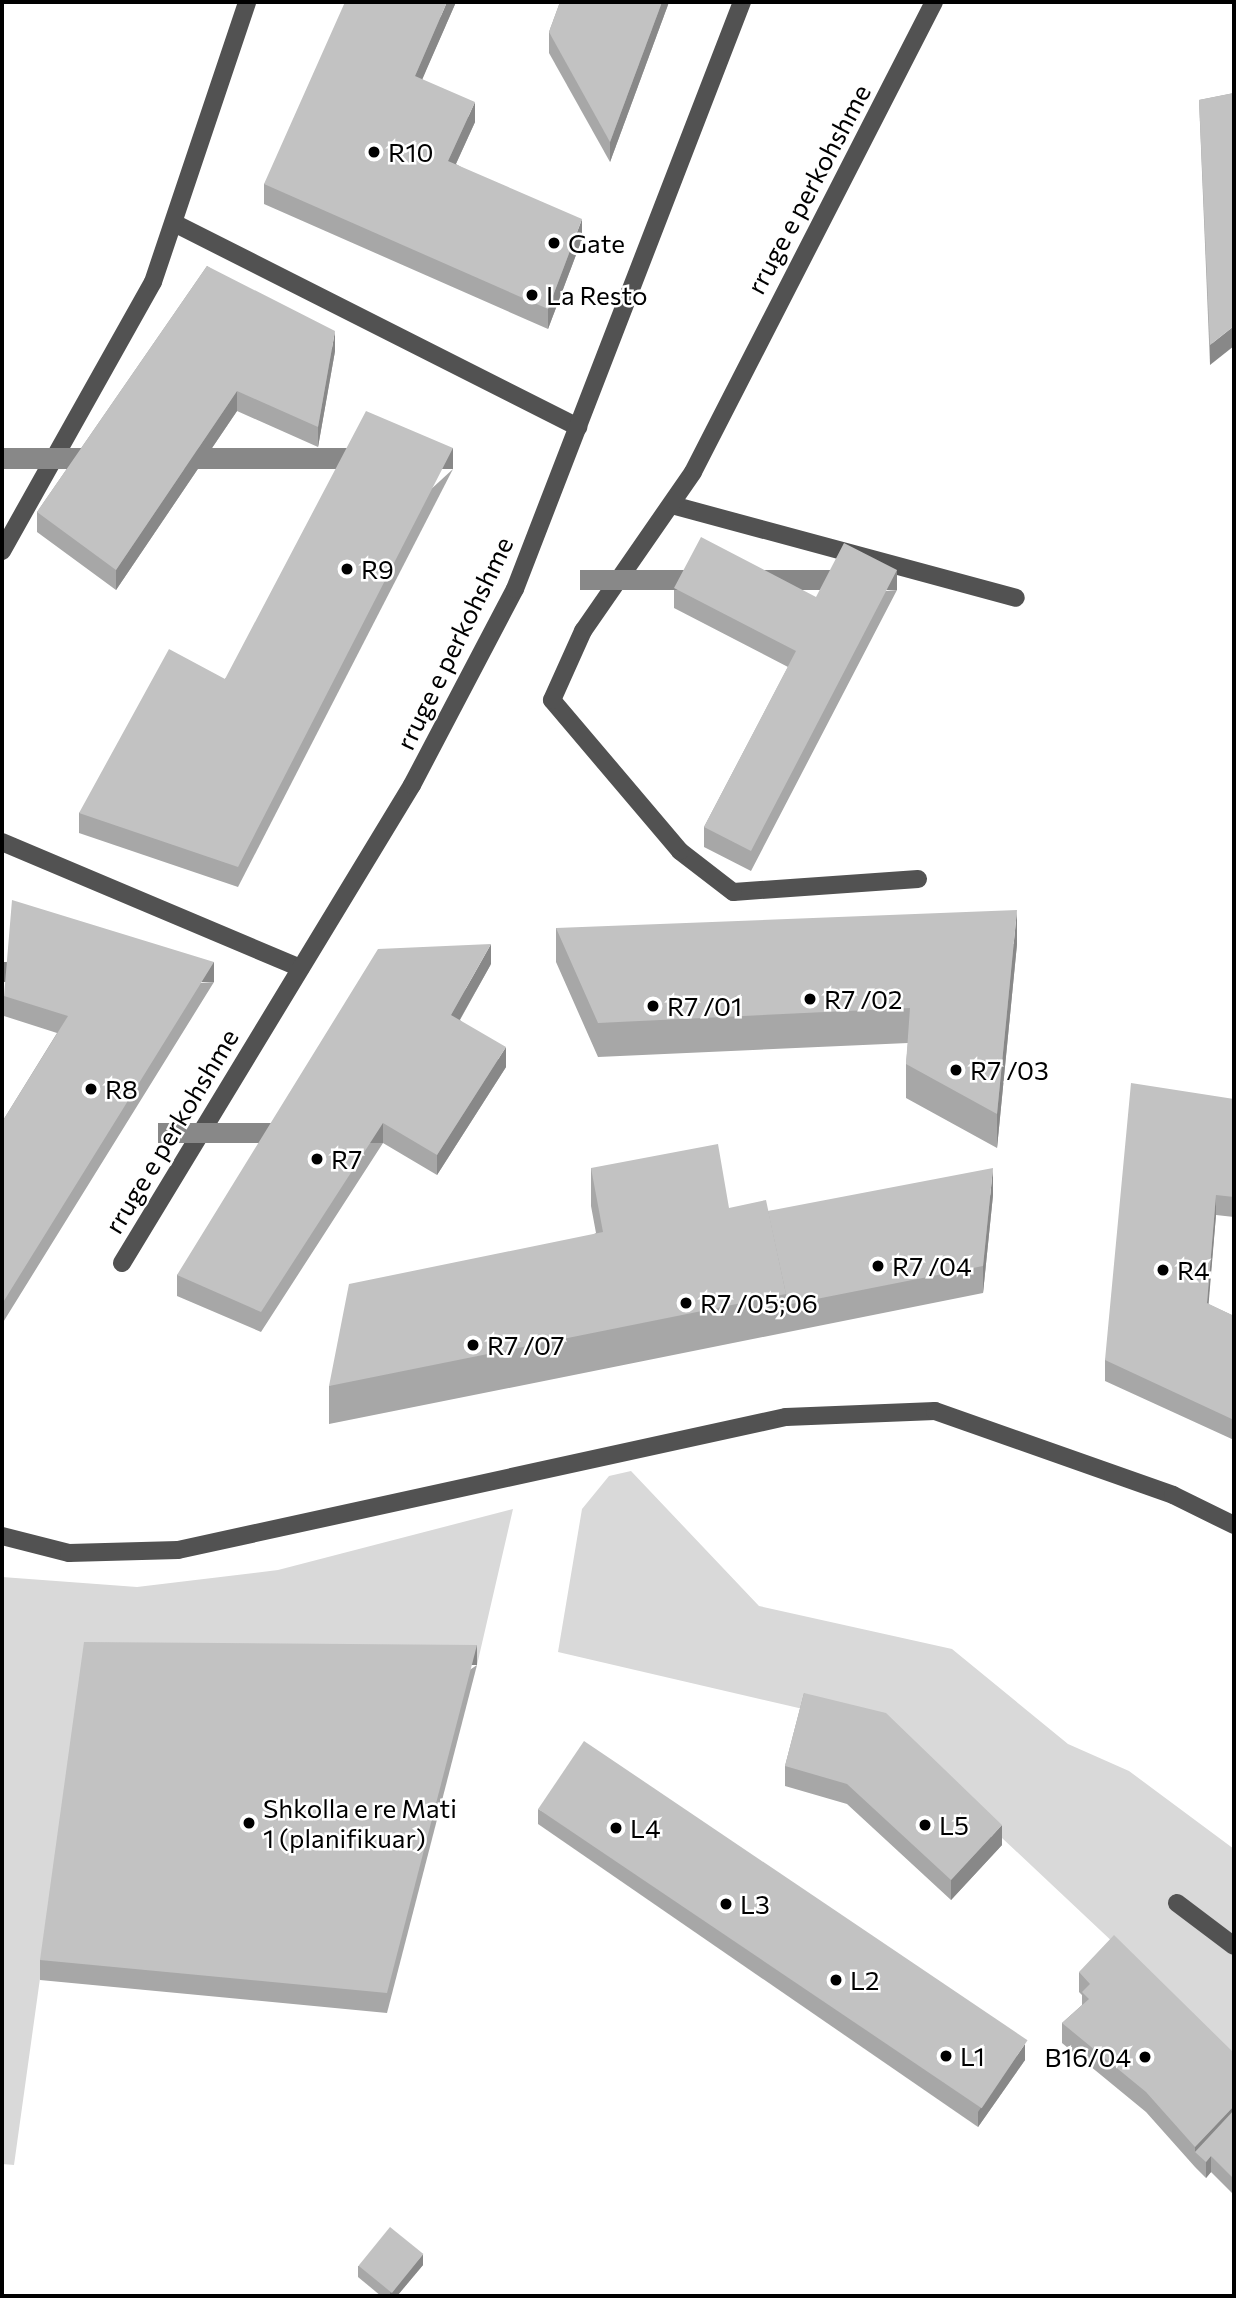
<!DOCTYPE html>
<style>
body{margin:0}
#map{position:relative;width:1236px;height:2298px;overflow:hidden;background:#fff;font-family:Commissioner,sans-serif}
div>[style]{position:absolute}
.green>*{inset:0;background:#d9d9d9}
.minor>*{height:18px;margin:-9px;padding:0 9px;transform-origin:9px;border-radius:9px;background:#525252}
.wall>*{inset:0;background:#a7a7a7}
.shaded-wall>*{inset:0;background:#888;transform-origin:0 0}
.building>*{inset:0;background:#c2c2c2;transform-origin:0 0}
.dots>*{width:19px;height:19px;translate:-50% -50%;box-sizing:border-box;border:4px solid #fff;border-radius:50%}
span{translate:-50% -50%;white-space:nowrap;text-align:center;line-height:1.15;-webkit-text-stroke:5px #fff;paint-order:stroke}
.poi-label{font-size:26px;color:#000}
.left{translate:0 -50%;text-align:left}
.right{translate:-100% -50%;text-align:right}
.street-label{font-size:26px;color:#000}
.frame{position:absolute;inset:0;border:4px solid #000;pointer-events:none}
</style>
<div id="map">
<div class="green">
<div style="clip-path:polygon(631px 1471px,759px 1606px,952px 1649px,1068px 1744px,1129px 1771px,1234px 1849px,1234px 2056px,885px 1728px,558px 1652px,582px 1509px,609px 1476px)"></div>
<div style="clip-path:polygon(513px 1509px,477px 1665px,84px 1663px,14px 2165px,2px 2164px,2px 1577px,137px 1587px,278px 1570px)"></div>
</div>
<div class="minor">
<div style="left:174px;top:223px;width:453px;rotate:26.8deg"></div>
<div style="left:672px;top:505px;width:356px;rotate:15.1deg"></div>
<div style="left:2px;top:551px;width:308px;rotate:-60.7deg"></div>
<div style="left:153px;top:282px;width:295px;rotate:-71.4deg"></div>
<div style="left:2px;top:842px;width:324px;rotate:22.9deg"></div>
<div style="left:918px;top:879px;width:185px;rotate:176deg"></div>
<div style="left:733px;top:892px;width:67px;rotate:-142.3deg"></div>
<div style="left:680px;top:851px;width:198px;rotate:-130.3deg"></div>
<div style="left:552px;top:700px;width:76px;rotate:-65.8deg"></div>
<div style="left:583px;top:631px;width:193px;rotate:-55.3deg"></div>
<div style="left:693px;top:472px;width:528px;rotate:-62.85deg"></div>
<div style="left:122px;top:1263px;width:559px;rotate:-58.76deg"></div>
<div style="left:412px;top:785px;width:221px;rotate:-62.3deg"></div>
<div style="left:515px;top:589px;width:629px;rotate:-68.86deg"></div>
<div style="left:2px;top:1536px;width:69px;rotate:14.2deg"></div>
<div style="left:69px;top:1553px;width:109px;rotate:-1.6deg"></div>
<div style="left:178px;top:1550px;width:622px;rotate:-12.34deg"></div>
<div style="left:786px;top:1417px;width:149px;rotate:-2.3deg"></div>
<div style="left:935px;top:1411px;width:252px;rotate:19.4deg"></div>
<div style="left:1173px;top:1495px;width:68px;rotate:26.2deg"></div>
<div style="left:1177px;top:1903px;width:71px;rotate:37deg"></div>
</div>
<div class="wall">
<div style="clip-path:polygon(456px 2px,422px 79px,475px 122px,456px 164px,582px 239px,548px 329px,264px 204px,264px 184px)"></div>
<div style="clip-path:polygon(560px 2px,669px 2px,610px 162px,549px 53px,549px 32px)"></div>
<div style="clip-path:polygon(1234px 93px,1210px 365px,1199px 100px)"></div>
<div style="clip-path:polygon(207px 266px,335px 351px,318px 447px,237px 411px,116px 590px,37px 532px,37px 512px)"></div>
<div style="clip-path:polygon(453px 469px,238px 887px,79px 833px,79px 813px)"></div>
<div style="clip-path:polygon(674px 588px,816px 597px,897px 590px,751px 871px,704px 847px,704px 827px,788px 667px,674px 608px)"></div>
<div style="clip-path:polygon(556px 928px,1017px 944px,997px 1148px,906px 1098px,906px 1064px,908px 1043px,598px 1057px,556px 962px)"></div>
<div style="clip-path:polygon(491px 964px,460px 1020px,506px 1067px,437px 1175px,383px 1143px,261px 1332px,177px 1296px,177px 1275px)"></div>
<div style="clip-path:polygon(214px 982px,2px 1324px,2px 1122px,57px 1033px,4px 1016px,4px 996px)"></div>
<div style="clip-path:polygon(1234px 1099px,1234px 1217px,1216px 1215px,1208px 1304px,1234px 1316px,1234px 1440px,1105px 1381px,1105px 1360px)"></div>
<div style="clip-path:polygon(591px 1168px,729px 1208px,768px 1211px,993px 1195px,983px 1293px,329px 1424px,329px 1386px,596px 1233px,591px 1206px)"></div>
<div style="clip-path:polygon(477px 1665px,387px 2013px,40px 1980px,40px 1960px)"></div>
<div style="clip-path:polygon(804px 1693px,1002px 1845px,951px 1900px,847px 1804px,785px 1786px,785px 1766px)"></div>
<div style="clip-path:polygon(538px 1809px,1025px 2060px,978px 2127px,538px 1824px)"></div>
<div style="clip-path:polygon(1079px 1972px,1234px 2053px,1234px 2195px,1211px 2172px,1206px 2178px,1195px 2167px,1146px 2112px,1062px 2043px,1062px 2023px,1082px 2005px,1082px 1995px,1079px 1992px)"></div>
<div style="clip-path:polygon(423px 2265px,397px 2296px,381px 2296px,358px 2277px,358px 2266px)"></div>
</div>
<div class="shaded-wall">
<div style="clip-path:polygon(447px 2px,456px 2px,415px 96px,415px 76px)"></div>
<div style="clip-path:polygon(662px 2px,669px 2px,610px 162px,610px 142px)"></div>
<div style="clip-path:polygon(475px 102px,475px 122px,448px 181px,448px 161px)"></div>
<div style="clip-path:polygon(582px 219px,582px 239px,548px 329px,548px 309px)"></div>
<div style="clip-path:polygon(1234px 326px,1234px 346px,1210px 365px,1210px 345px)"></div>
<div style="clip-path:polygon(335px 331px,335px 351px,318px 447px,318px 427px)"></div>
<div style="clip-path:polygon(237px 391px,237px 411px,116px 590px,116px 570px)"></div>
<div style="left:453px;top:448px;width:21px;height:471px;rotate:90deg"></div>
<div style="left:897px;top:570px;width:20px;height:317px;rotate:90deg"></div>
<div style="clip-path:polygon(1017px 910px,1017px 944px,997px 1148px,997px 1114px)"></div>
<div style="clip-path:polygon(491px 944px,491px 964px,451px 1035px,451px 1015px)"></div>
<div style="left:214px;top:962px;width:20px;height:402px;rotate:90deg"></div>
<div style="clip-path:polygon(506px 1047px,506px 1067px,437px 1175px,437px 1155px)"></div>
<div style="left:383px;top:1123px;width:20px;height:225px;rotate:90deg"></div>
<div style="clip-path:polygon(993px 1168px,993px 1195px,983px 1293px,983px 1266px)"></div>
<div style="clip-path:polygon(1216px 1195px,1216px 1215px,1207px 1323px,1207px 1303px)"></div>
<div style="left:477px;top:1645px;width:20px;height:359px;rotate:90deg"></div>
<div style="clip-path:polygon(1002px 1825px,1002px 1845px,951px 1900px,951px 1880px)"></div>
<div style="clip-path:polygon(1025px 2044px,1025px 2060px,978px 2127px,978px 2112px)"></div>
<div style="clip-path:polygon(1234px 2106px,1234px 2126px,1195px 2152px,1195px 2147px)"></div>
<div style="clip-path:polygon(1211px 2156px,1211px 2172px,1206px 2178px,1206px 2162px)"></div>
<div style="clip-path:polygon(423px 2254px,423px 2265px,397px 2296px,390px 2296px,390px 2293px)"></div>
</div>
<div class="building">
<div style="clip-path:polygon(345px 2px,447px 2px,415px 76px,475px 102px,448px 161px,582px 219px,548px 309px,264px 184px)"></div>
<div style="clip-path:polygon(560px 2px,662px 2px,610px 142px,549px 32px)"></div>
<div style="clip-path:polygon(1234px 93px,1234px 326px,1210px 345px,1199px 100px)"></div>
<div style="clip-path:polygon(207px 266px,335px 331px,318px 427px,237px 391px,116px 570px,37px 512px)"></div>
<div style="clip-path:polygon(366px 411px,453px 448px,238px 867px,79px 813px,169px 649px,225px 679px)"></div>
<div style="clip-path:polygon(1232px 435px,1234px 435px,1234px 471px)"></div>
<div style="clip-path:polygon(701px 537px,816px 597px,844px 543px,897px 570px,751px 851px,704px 827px,796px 651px,674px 588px)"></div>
<div style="clip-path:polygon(12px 900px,214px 962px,2px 1304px,2px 1122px,68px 1016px,4px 996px)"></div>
<div style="clip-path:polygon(1017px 910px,997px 1114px,906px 1064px,910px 1008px,598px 1023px,556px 928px)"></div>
<div style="clip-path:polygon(491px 944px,451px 1015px,506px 1047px,437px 1155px,383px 1123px,261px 1312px,177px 1275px,378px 949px)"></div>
<div style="clip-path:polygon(1131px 1083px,1234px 1099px,1234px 1197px,1216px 1195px,1207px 1303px,1234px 1316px,1234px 1420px,1105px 1360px)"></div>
<div style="clip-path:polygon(718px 1144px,729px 1208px,766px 1200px,786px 1294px,329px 1386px,349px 1284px,603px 1232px,591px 1168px)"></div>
<div style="clip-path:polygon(993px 1168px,983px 1266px,786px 1305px,786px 1294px,768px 1211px)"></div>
<div style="clip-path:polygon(84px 1642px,477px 1645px,387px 1993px,40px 1960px)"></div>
<div style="clip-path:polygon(804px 1693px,886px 1713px,1002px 1825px,951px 1880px,847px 1784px,785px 1766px)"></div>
<div style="left:584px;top:1741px;width:535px;height:82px;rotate:34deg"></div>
<div style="clip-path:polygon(1114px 1935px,1234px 2053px,1234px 2106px,1195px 2147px,1146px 2092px,1062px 2023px,1089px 1999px,1082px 1992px,1090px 1984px,1079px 1972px)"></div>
<div style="clip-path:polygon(1234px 2110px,1234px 2179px,1211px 2156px,1206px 2162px,1195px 2152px)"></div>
<div style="left:390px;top:2227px;width:43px;height:50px;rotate:39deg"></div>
</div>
<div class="dots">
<div style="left:374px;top:152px;background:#000"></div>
<div style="left:554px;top:243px;background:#000"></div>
<div style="left:532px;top:295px;background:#000"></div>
<div style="left:347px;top:569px;background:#000"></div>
<div style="left:810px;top:999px;background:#000"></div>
<div style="left:653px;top:1006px;background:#000"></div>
<div style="left:956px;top:1070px;background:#000"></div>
<div style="left:91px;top:1089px;background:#000"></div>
<div style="left:317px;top:1159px;background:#000"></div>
<div style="left:878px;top:1266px;background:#000"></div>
<div style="left:1163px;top:1270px;background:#000"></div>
<div style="left:686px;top:1303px;background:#000"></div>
<div style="left:473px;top:1345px;background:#000"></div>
<div style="left:249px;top:1823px;background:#000"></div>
<div style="left:925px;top:1825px;background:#000"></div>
<div style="left:616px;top:1828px;background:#000"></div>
<div style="left:726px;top:1904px;background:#000"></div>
<div style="left:836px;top:1980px;background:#000"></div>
<div style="left:946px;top:2056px;background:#000"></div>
<div style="left:1145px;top:2057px;background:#000"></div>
</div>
<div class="poi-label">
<span class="left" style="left:388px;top:152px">R10</span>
<span class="left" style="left:568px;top:243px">Gate</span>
<span class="left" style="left:546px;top:295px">La Resto</span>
<span class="left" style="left:361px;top:569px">R9</span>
<span class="left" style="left:824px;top:999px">R7 /02</span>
<span class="left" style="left:667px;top:1006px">R7 /01</span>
<span class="left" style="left:970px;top:1070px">R7 /03</span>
<span class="left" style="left:105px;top:1089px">R8</span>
<span class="left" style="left:331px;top:1159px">R7</span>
<span class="left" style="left:892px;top:1266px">R7 /04</span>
<span class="left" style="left:1177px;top:1270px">R4</span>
<span class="left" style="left:700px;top:1303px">R7 /05;06</span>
<span class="left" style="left:487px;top:1345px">R7 /07</span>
<span class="left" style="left:263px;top:1823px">Shkolla e re Mati<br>1 (planifikuar)</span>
<span class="left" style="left:939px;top:1825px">L5</span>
<span class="left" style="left:630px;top:1828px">L4</span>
<span class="left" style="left:740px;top:1904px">L3</span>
<span class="left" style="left:850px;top:1980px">L2</span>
<span class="left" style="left:960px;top:2056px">L1</span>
<span class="right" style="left:1131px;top:2057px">B16/04</span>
</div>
<div class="street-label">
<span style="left:808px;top:189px;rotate:-62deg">rruge e perkohshme</span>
<span style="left:454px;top:643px;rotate:-64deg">rruge e perkohshme</span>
<span style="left:171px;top:1131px;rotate:-59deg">rruge e perkohshme</span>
</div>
<div class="frame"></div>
</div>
